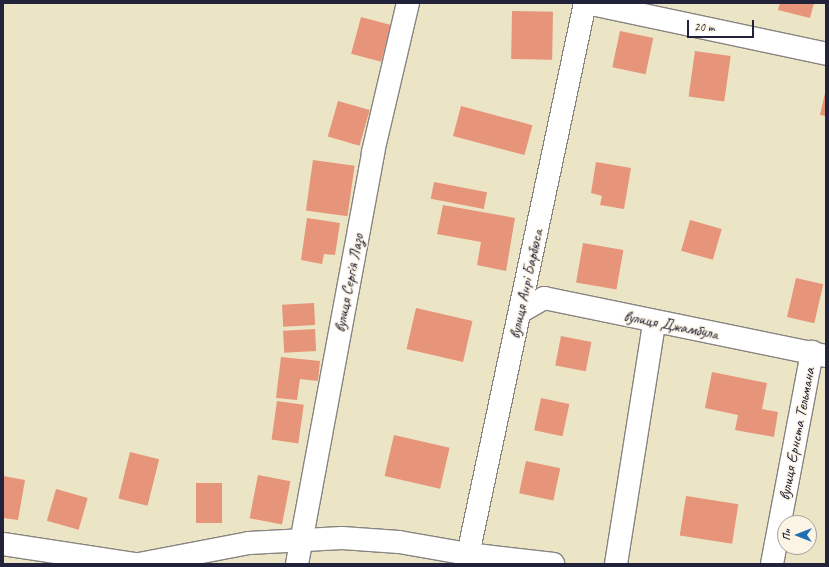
<!DOCTYPE html>
<meta charset="utf-8">
<style>
body{margin:0}
#map{position:relative;width:829px;height:567px;overflow:hidden;background:#ece5c5;font-family:Caveat,sans-serif}
div>[style]{position:absolute}
.building>*{inset:0;background:#e6947a;transform-origin:0 0}
.roads{filter:drop-shadow(1px 0 #878480) drop-shadow(-1px 0 #878480) drop-shadow(0 1px #878480) drop-shadow(0 -1px #878480)}
.minor>*{height:22px;margin:-11px;padding:0 11px;transform-origin:11px;border-radius:11px;background:#fff}
span{translate:-50% -50%;white-space:nowrap;text-align:center;line-height:1.15;-webkit-text-stroke:3px #fcf5e5;paint-order:stroke}
.street-label{font-size:16px;color:#22223b}
.frame{position:absolute;inset:0;border:4px solid #22223b;pointer-events:none}
.north{position:absolute;left:777px;top:515px;width:40px;height:40px;box-sizing:border-box;background:#fcf5e5;border:1px solid #a5a1a1;border-radius:50%;rotate:270deg;font-size:11px;font-weight:700;line-height:16px;text-align:center;color:#22223b}
.north::after{content:'';display:block;margin:auto;width:14px;height:18px;background:#1f6fb2;clip-path:polygon(50% 0,100% 100%,50% 72%,0 100%)}
.scale{position:absolute;left:687px;top:20px;width:67px;height:18px;box-sizing:border-box;border:2px solid #22223b;border-top:0;padding-left:5px;font-size:12px;line-height:14px;white-space:nowrap;color:#22223b;-webkit-text-stroke:3px #fcf5e5;paint-order:stroke}
</style>
<div id="map">
<div class="building">
<div style="clip-path:polygon(780px 3px,814px 3px,810px 18px,778px 10px)"></div>
<div style="left:512px;top:11px;width:41px;height:48px;rotate:1deg"></div>
<div style="left:361px;top:17px;width:31px;height:38px;rotate:15deg"></div>
<div style="left:620px;top:31px;width:34px;height:37px;rotate:12deg"></div>
<div style="left:695px;top:51px;width:36px;height:46px;rotate:8deg"></div>
<div style="clip-path:polygon(825px 93px,826px 93px,826px 116px,820px 115px)"></div>
<div style="left:338px;top:101px;width:33px;height:37px;rotate:16deg"></div>
<div style="left:461px;top:106px;width:74px;height:31px;rotate:15deg"></div>
<div style="left:313px;top:160px;width:42px;height:51px;rotate:8deg"></div>
<div style="clip-path:polygon(596px 162px,631px 168px,624px 209px,600px 205px,602px 196px,591px 193px)"></div>
<div style="left:434px;top:182px;width:54px;height:17px;rotate:11deg"></div>
<div style="clip-path:polygon(443px 205px,515px 218px,506px 271px,477px 265px,481px 242px,437px 234px)"></div>
<div style="clip-path:polygon(307px 218px,340px 223px,335px 255px,324px 254px,322px 264px,301px 260px)"></div>
<div style="left:690px;top:220px;width:33px;height:32px;rotate:16deg"></div>
<div style="left:583px;top:243px;width:41px;height:40px;rotate:10deg"></div>
<div style="left:796px;top:278px;width:28px;height:40px;rotate:13deg"></div>
<div style="left:314px;top:303px;width:22px;height:32px;rotate:87deg"></div>
<div style="left:416px;top:308px;width:58px;height:42px;rotate:13deg"></div>
<div style="left:315px;top:329px;width:22px;height:32px;rotate:87deg"></div>
<div style="left:561px;top:336px;width:31px;height:30px;rotate:11deg"></div>
<div style="clip-path:polygon(281px 357px,320px 361px,318px 381px,300px 379px,297px 400px,276px 398px)"></div>
<div style="clip-path:polygon(712px 372px,767px 383px,762px 409px,778px 412px,774px 437px,735px 430px,738px 415px,705px 408px)"></div>
<div style="left:541px;top:398px;width:29px;height:33px;rotate:12deg"></div>
<div style="left:277px;top:401px;width:27px;height:39px;rotate:8deg"></div>
<div style="left:394px;top:435px;width:57px;height:42px;rotate:13deg"></div>
<div style="left:130px;top:452px;width:30px;height:48px;rotate:14deg"></div>
<div style="left:526px;top:461px;width:35px;height:33px;rotate:12deg"></div>
<div style="left:258px;top:475px;width:33px;height:44px;rotate:11deg"></div>
<div style="clip-path:polygon(3px 476px,25px 480px,18px 520px,3px 518px)"></div>
<div style="left:196px;top:483px;width:26px;height:40px"></div>
<div style="left:56px;top:489px;width:33px;height:33px;rotate:16deg"></div>
<div style="left:686px;top:496px;width:53px;height:40px;rotate:9deg"></div>
</div>
<div class="roads">
<div class="minor">
<div style="left:587px;top:3px;width:244px;rotate:12deg"></div>
<div style="left:520px;top:312px;width:28px;rotate:-30deg"></div>
<div style="left:544px;top:298px;width:288px;rotate:11.6deg"></div>
<div style="left:3px;top:544px;width:134px;rotate:8.6deg"></div>
<div style="left:139px;top:564px;width:112px;rotate:-10.8deg"></div>
<div style="left:249px;top:543px;width:93px;rotate:-3.1deg"></div>
<div style="left:342px;top:538px;width:57px;rotate:4deg"></div>
<div style="left:399px;top:542px;width:70px;rotate:9.9deg"></div>
<div style="left:468px;top:554px;width:86px;rotate:6.7deg"></div>
<div style="left:297px;top:564px;width:419px;rotate:-79.5deg"></div>
<div style="left:373px;top:152px;width:153px;rotate:-76.8deg"></div>
<div style="left:466px;top:564px;width:573px;rotate:-78.02deg"></div>
<div style="left:616px;top:564px;width:244px;rotate:-81deg"></div>
<div style="left:772px;top:564px;width:216px;rotate:-79.3deg"></div>
</div>
</div>
<div class="street-label">
<span style="left:349px;top:283px;rotate:-79deg">вулиця Сергія Лазо</span>
<span style="left:526px;top:284px;rotate:-78deg">вулиця Анрі Барбюса</span>
<span style="left:671px;top:325px;rotate:11deg">вулиця Джамбула</span>
<span style="left:797px;top:434px;rotate:-79deg">вулиця Ернста Тельмана</span>
</div>
<div class="frame"></div>
<div class="north">Пн</div>
<div class="scale">20 m</div>
</div>
